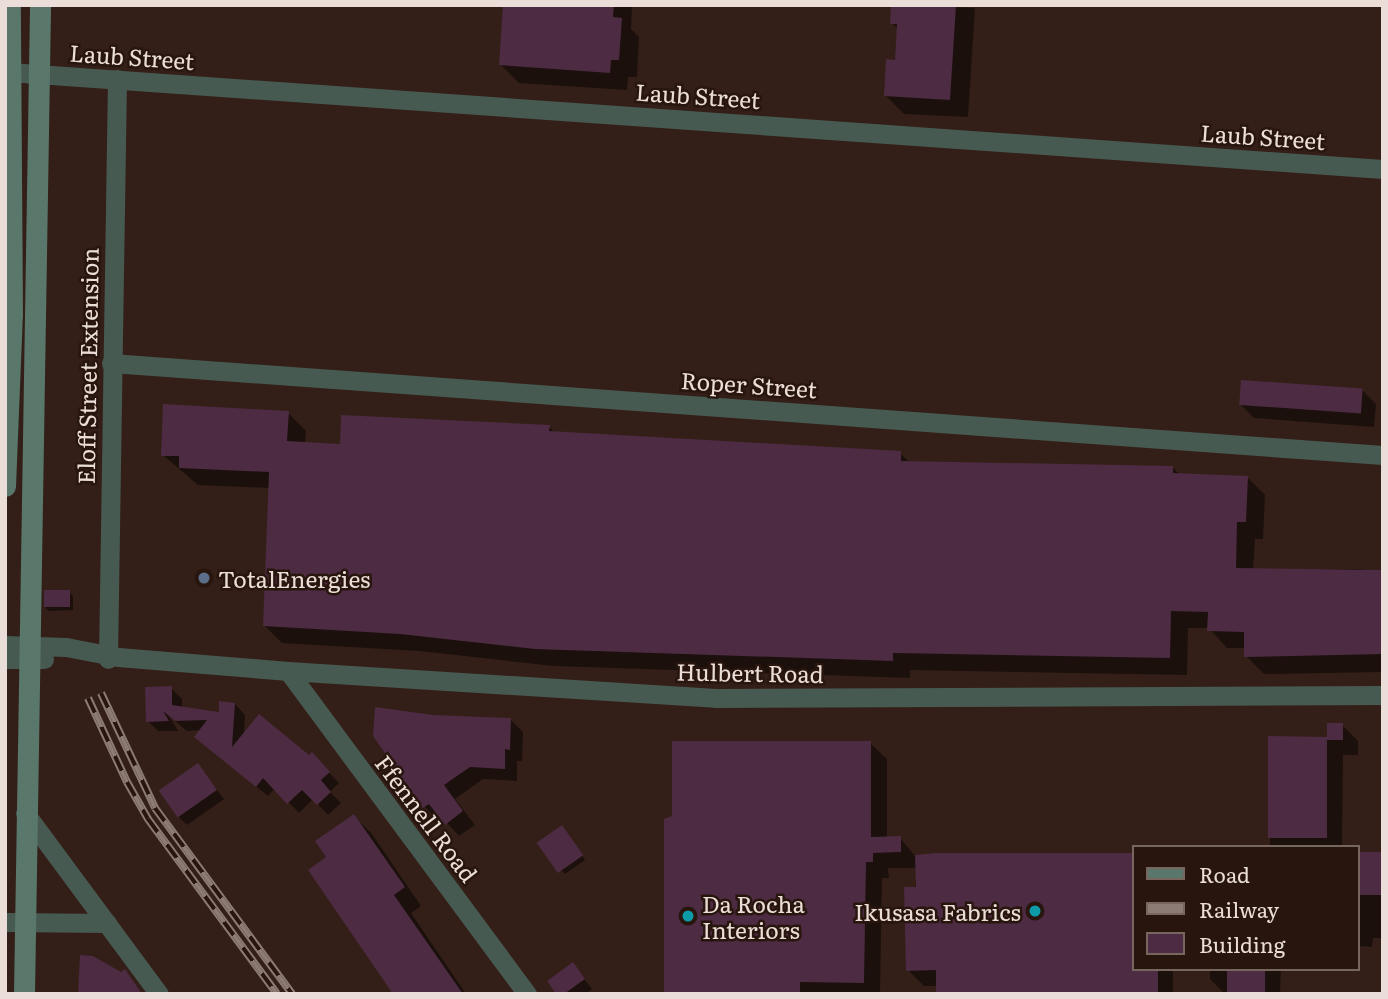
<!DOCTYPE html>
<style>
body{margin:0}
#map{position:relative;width:1388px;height:999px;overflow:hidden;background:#331f17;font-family:Literata,serif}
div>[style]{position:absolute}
.shadow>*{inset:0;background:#0007}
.building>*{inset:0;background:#4d2b42;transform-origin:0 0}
.street>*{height:19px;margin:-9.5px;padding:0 9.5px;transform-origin:9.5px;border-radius:9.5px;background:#475a52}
.secondary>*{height:21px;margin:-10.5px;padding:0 10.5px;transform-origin:10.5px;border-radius:10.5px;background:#59786b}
.rail>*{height:8px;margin-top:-4px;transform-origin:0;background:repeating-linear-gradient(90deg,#28160e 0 16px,#8c7b74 0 32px);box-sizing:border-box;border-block:2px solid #8c7b74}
.dots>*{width:19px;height:19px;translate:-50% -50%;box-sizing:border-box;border:4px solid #28160e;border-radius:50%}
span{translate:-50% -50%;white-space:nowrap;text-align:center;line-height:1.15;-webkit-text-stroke:5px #28160e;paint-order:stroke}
.street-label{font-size:23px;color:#ebddd7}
.poi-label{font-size:23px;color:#ebddd7}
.left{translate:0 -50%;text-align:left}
.right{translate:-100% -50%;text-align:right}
.frame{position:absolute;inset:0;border:7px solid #ebddd7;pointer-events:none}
.legend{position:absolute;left:1132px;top:845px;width:228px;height:126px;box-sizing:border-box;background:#28160e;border:2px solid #76665e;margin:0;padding:9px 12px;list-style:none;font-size:21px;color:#ebddd7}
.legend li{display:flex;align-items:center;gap:14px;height:35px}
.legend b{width:35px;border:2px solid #76665e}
</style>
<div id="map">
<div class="shadow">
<div style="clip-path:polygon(505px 5px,632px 5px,631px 29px,639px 37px,637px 77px,628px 77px,627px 90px,519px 83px,501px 65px)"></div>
<div style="clip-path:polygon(893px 5px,975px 8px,968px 117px,904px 114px,886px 96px,897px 62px,899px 30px,892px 23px)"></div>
<div style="clip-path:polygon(1362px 390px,1376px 404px,1374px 427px,1254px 418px,1241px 405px)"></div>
<div style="clip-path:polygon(288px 413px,306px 431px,305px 444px,341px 446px,549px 427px,555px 433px,900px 453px,910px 463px,1172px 467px,1180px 475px,1247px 477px,1265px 495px,1263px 539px,1255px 539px,1253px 570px,1359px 569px,1383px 572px,1383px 672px,1264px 674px,1246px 656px,1246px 648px,1227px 648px,1209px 628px,1188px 628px,1187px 675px,910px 670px,910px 678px,554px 666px,419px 651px,282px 643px,264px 625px,270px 488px,198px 485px,163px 455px)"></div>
<div style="clip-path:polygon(69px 592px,73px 596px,73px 610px,49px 611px,45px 607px)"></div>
<div style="clip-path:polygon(171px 688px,182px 699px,182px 708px,220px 714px,235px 704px,245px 715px,244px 735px,309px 757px,312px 755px,339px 783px,330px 792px,341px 803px,328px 815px,313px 799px,299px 813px,275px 788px,268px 796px,207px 747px,201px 730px,187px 731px,169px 716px,178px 731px,158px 731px,148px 721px)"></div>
<div style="clip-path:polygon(433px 717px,510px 719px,523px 732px,522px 761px,517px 761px,517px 781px,483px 779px,455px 799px,475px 825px,459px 836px,441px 816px,437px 819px,424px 806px)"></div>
<div style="clip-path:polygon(1342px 725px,1358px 741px,1358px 755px,1343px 755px,1342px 847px,1270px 847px,1270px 738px,1329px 738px)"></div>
<div style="clip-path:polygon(870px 743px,887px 759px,887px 838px,900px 838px,916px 857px,1134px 855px,1134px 969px,1173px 969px,1173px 994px,938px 994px,938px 986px,924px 986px,908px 970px,917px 868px,888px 868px,889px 878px,882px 878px,880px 994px,666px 994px)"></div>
<div style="clip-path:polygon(198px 766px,224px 799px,187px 825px,179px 817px)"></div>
<div style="clip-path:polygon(354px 816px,372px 834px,421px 906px,411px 913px,466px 994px,395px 994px,329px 858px)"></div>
<div style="clip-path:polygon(565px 831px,585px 860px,565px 874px,539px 843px)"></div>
<div style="clip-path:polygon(1383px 854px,1383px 938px,1373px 938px,1372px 947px,1358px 946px,1358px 855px)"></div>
<div style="clip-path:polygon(573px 965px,592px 989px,585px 994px,558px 994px)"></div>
<div style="clip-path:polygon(1210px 969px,1281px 969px,1280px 994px,1225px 994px,1210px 979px)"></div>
</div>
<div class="building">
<div style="clip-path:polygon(503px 5px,614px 5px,613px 17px,622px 18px,619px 60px,611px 60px,610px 73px,499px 65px)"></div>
<div style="clip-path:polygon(891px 5px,956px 5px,950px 100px,884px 96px,886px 59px,895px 60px,897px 24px,890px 24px)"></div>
<div style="left:1241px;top:380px;width:122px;height:25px;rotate:4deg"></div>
<div style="clip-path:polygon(163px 404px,289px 411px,287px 441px,340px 444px,341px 415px,550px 425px,549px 431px,901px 451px,901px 461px,1173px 466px,1173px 473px,1248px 476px,1246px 522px,1237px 522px,1236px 568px,1383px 570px,1383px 654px,1244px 657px,1244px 632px,1207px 631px,1208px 612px,1171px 611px,1170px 658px,893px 653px,893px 661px,535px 649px,400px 634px,263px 626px,269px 472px,179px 468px,179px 456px,161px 456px)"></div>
<div style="left:44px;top:590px;width:26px;height:17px"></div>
<div style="clip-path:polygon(172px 686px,172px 705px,219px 712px,219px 701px,235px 703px,232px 747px,259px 714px,309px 755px,312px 752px,330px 772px,321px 780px,331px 792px,317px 805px,302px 790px,287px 804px,263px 778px,256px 787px,194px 737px,207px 720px,175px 721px,163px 711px,169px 721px,146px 722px,145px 687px)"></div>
<div style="clip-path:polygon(375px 707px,433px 715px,511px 718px,510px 750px,505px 749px,505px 769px,470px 767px,444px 785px,463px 811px,445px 825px,429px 804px,423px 808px,373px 736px)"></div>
<div style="clip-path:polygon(1327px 723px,1343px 723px,1343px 740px,1327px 740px,1327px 838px,1268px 838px,1268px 736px,1327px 737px)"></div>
<div style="clip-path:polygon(672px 741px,871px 741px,871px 837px,901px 836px,901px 852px,873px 853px,873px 862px,866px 862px,864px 983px,800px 982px,800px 994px,664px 994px,664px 819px,672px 816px)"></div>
<div style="left:198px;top:763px;width:33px;height:48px;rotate:55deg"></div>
<div style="clip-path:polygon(354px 814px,405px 887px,394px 895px,463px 994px,393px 994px,308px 870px,326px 857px,315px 841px)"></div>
<div style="left:562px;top:825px;width:37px;height:31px;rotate:55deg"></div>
<div style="left:1383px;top:852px;width:43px;height:25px;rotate:90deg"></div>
<div style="clip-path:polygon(936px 853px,1134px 853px,1134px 969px,1158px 969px,1158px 994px,936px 994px,936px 970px,906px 971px,904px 887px,916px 887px,915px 855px)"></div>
<div style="clip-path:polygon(80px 955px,93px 956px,121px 972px,125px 969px,142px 994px,78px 994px)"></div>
<div style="clip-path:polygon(573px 962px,585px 979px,564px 994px,556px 994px,547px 981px)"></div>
<div style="left:1227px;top:969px;width:38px;height:25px"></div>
</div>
<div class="street">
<div style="left:9px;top:72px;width:1377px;rotate:4.04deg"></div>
<div style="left:111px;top:363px;width:1275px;rotate:4.14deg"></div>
<div style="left:5px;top:645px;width:61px;rotate:1.9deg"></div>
<div style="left:66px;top:647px;width:53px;rotate:10.9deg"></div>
<div style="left:118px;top:657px;width:171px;rotate:4.7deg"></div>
<div style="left:288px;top:671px;width:428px;rotate:3.6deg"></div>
<div style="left:715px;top:698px;width:668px;rotate:-0.26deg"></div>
<div style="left:5px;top:659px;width:39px"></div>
<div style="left:108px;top:659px;width:580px;rotate:-89.11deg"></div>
<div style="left:288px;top:671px;width:402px;rotate:53.5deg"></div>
<div style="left:25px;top:813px;width:225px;rotate:53.5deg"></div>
<div style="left:5px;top:922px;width:102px;rotate:0.6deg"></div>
</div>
<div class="secondary">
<div style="left:5px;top:486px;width:171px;rotate:-87.7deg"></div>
<div style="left:12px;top:315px;width:310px;rotate:-90.4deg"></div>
<div style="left:24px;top:994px;width:989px;rotate:-89.07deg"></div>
</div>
<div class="rail">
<div style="left:101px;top:693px;width:127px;rotate:64.8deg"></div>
<div style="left:155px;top:808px;width:231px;rotate:53.6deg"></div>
<div style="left:88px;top:698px;width:93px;rotate:65.1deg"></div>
<div style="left:127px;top:782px;width:43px;rotate:60.4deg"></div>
<div style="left:148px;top:819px;width:217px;rotate:53.6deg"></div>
</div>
<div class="dots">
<div style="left:204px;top:578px;background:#5c6f8a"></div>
<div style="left:1035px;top:911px;background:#0f9aa8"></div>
<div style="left:688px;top:916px;background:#0f9aa8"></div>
</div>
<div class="street-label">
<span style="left:132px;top:56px;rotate:4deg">Laub Street</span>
<span style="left:698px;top:95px;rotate:4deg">Laub Street</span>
<span style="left:1263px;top:136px;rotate:4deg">Laub Street</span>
<span style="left:87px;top:366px;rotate:-89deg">Eloff Street Extension</span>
<span style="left:749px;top:384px;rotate:4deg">Roper Street</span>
<span style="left:750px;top:672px;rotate:1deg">Hulbert Road</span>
<span style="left:427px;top:818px;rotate:53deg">Ffennell Road</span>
</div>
<div class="poi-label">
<span class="left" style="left:218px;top:578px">TotalEnergies</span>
<span class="left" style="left:702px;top:916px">Da Rocha<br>Interiors</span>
<span class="right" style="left:1021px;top:911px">Ikusasa Fabrics</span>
</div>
<div class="frame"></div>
<ul class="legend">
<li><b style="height:9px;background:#59786b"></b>Road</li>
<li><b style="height:9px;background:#8c7b74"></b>Railway</li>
<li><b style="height:19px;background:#4d2b42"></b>Building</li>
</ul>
</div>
